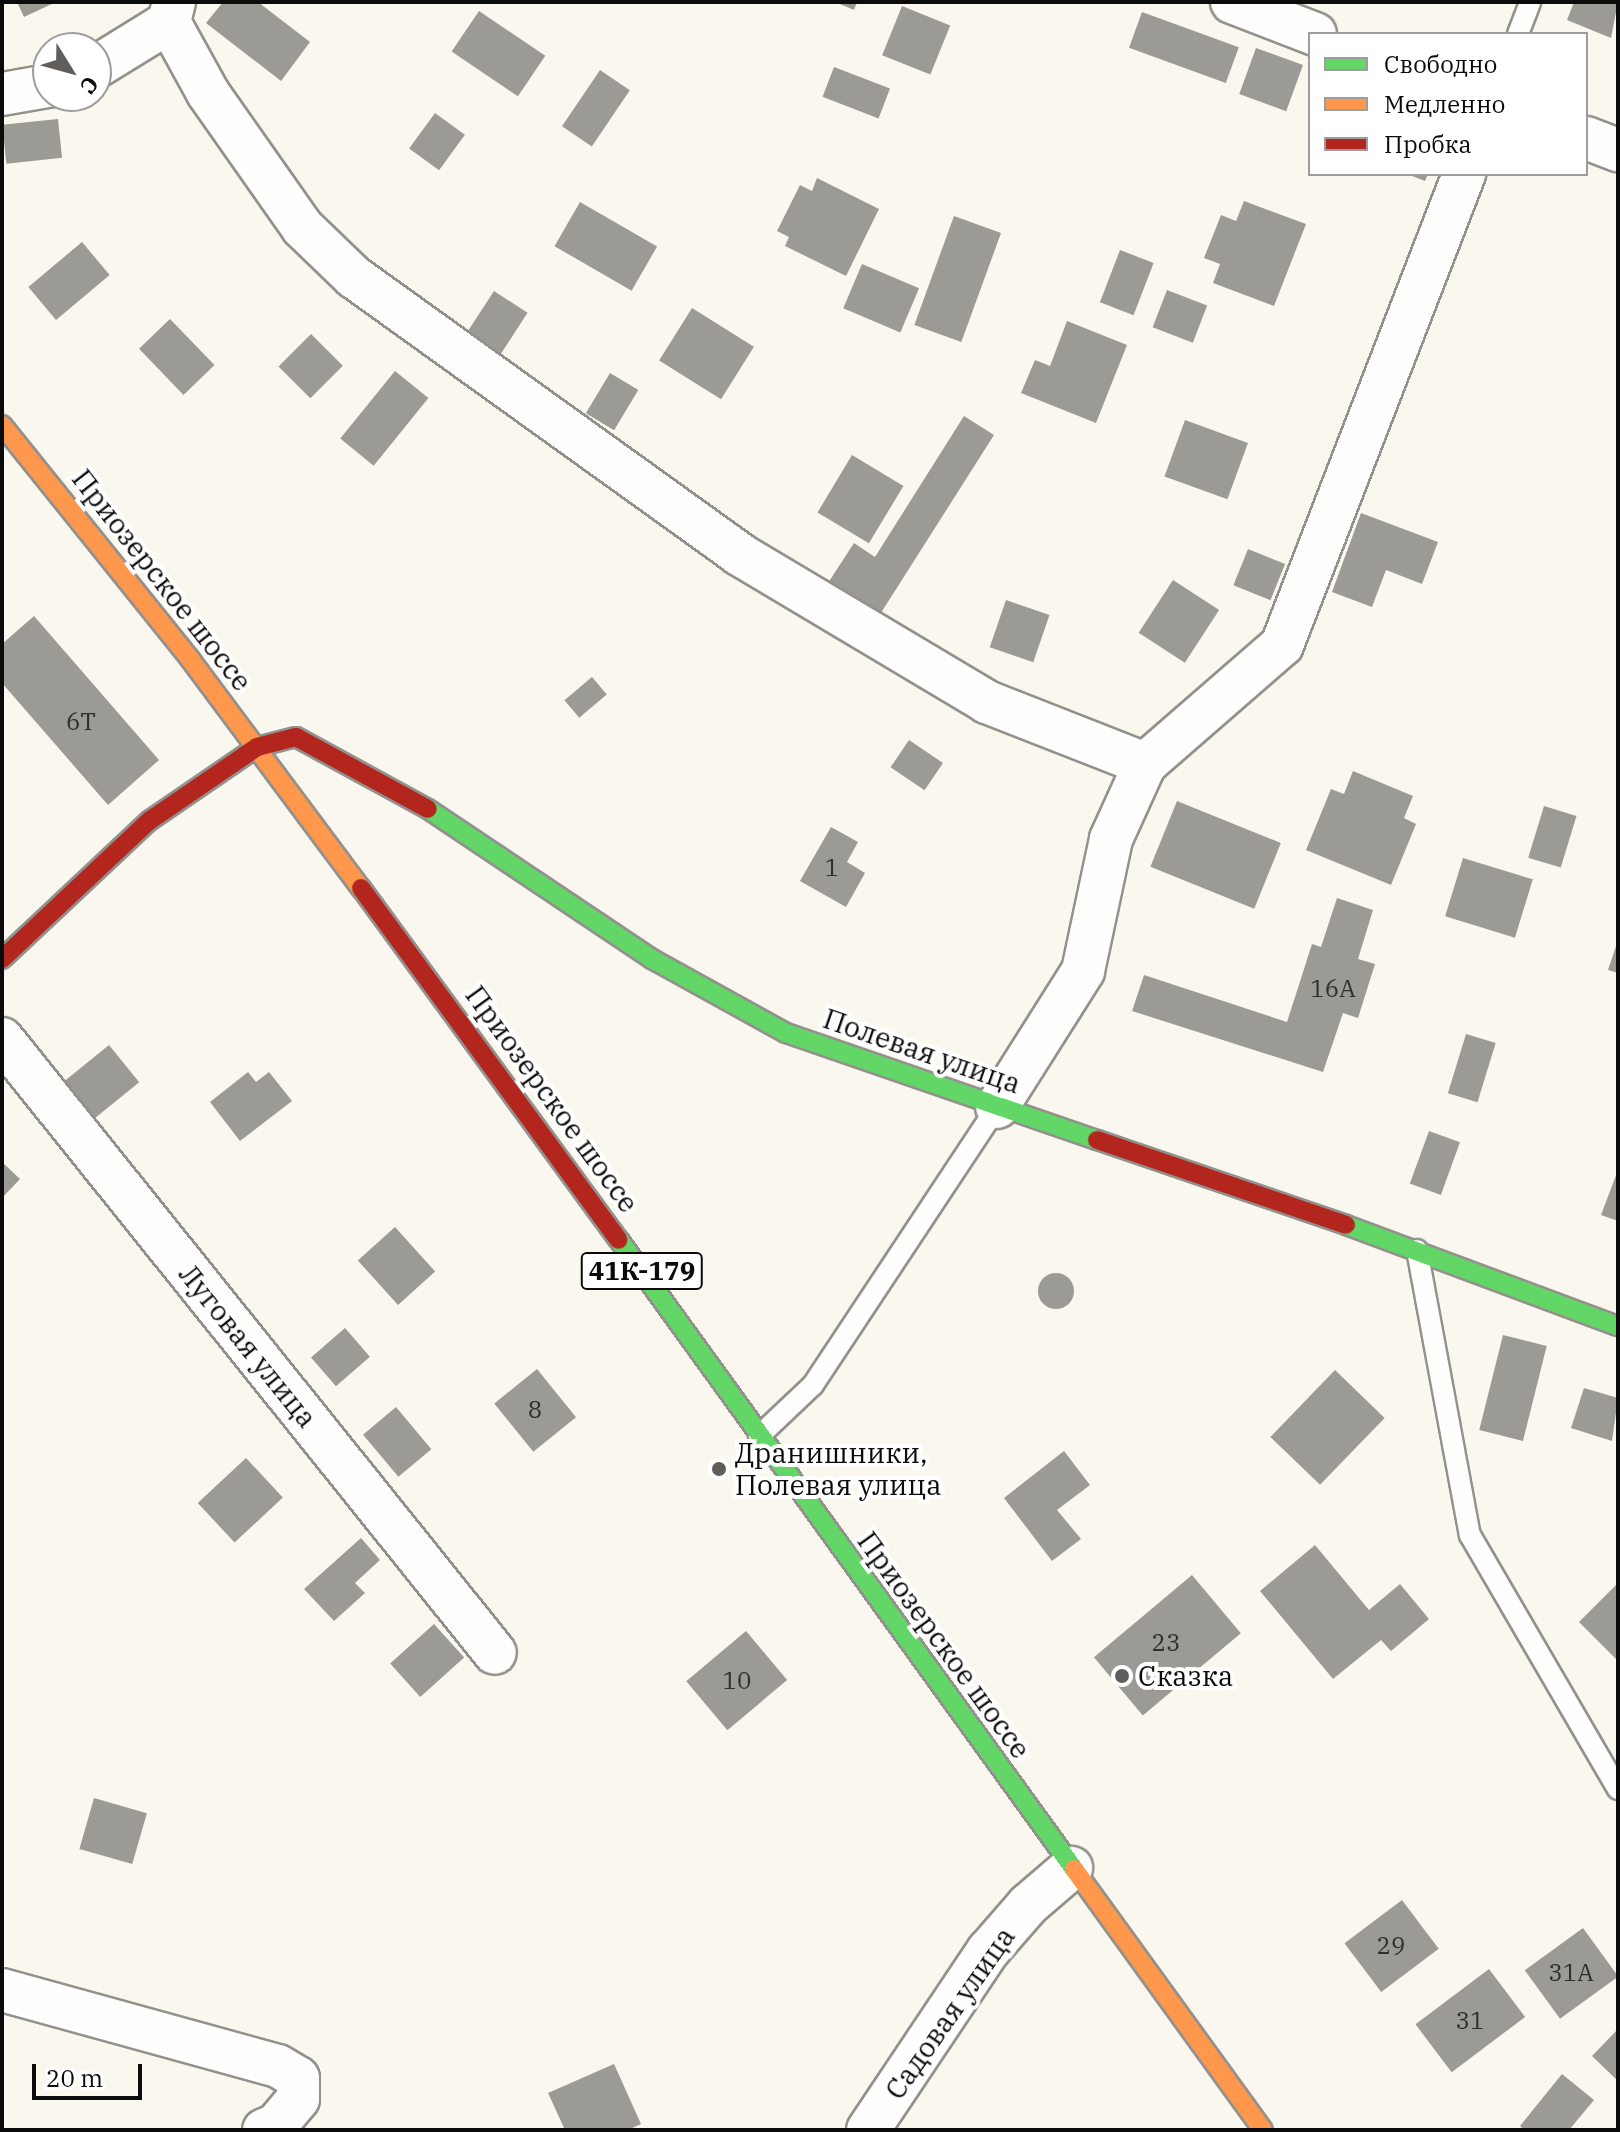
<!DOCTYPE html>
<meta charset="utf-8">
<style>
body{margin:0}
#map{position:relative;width:1620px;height:2132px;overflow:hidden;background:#faf7ee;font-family:"IBM Plex Serif",serif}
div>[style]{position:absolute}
.building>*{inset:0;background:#9c9a94;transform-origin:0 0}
.round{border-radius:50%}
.roads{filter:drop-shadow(2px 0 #93918d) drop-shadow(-2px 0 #93918d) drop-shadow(0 2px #93918d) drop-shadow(0 -2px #93918d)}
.lane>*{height:20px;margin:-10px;padding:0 10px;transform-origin:10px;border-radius:10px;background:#fefefc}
.street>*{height:42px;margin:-21px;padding:0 21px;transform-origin:21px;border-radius:21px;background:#fefefc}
.fast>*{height:18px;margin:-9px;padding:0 9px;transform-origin:9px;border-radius:9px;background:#63d668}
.slow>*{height:18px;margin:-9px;padding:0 9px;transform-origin:9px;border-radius:9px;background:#ff974d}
.jam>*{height:18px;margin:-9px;padding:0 9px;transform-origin:9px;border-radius:9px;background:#b3261e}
.dots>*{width:22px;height:22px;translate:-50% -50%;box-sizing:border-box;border:4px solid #fff;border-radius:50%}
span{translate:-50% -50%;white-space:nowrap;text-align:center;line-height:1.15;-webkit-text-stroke:8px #fff;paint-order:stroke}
.number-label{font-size:24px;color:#2f2f2d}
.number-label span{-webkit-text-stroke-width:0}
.shield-label span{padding:2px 6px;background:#fff;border:2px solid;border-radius:6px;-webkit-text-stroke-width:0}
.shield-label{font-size:26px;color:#0b0b0b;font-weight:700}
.street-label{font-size:28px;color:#0b0b0b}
.poi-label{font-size:28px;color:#0b0b0b}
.left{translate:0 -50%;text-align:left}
.frame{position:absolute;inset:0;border:4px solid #0b0b0b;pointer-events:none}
.legend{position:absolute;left:1308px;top:32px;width:280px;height:144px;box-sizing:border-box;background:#fff;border:2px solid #9d9d9d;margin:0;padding:10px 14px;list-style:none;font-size:24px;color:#0b0b0b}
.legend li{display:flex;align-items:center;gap:16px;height:40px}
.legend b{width:40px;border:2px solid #9d9d9d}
.north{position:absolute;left:32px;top:32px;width:80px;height:80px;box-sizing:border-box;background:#fff;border:2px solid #9d9d9d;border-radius:50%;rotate:127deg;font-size:22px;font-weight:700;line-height:32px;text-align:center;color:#0b0b0b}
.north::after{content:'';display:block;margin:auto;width:28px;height:36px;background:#5f5e5a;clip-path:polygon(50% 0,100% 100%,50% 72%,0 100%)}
.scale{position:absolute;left:32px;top:2064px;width:110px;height:36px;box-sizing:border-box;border:4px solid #0b0b0b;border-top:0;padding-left:10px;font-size:24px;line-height:28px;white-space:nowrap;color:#0b0b0b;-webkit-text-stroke:6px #fff;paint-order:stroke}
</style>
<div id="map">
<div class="building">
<div style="clip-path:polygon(17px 2px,56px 2px,24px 17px)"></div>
<div style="clip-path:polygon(223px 2px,258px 2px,310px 42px,281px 81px,206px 23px)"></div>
<div style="clip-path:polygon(835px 2px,857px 2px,854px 10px)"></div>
<div style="clip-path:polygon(1574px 2px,1618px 2px,1611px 38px,1567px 20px)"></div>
<div style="left:902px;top:6px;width:52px;height:53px;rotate:22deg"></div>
<div style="left:479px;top:11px;width:80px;height:49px;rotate:34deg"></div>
<div style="left:1142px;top:12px;width:103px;height:38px;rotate:20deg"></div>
<div style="left:1256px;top:48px;width:50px;height:49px;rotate:20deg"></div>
<div style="left:834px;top:67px;width:60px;height:32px;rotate:21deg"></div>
<div style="left:600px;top:70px;width:36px;height:68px;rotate:34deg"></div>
<div style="left:435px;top:113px;width:37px;height:44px;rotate:36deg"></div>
<div style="left:58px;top:119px;width:39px;height:56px;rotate:84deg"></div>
<div style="clip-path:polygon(1407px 174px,1428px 174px,1425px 181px)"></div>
<div style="clip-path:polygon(817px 178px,879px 209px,846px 276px,785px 246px,789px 237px,777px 231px,800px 185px,812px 191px)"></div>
<div style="clip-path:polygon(1244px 201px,1306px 224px,1274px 306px,1213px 283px,1220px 264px,1204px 258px,1221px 215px,1236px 221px)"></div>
<div style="left:580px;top:202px;width:89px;height:51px;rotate:30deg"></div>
<div style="left:954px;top:216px;width:50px;height:116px;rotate:20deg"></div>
<div style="left:82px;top:242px;width:43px;height:70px;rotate:50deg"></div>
<div style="left:1120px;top:250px;width:36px;height:56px;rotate:21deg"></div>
<div style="left:862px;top:264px;width:62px;height:48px;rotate:23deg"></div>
<div style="left:1167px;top:290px;width:43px;height:40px;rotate:21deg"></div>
<div style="left:494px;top:291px;width:40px;height:52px;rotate:33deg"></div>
<div style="left:692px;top:308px;width:73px;height:62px;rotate:32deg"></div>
<div style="left:170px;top:319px;width:64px;height:43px;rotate:46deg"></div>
<div style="clip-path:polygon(1067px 321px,1127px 345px,1096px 423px,1021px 393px,1035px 360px,1050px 366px)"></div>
<div style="left:311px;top:334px;width:45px;height:46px;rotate:45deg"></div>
<div style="left:395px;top:371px;width:43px;height:87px;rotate:39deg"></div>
<div style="left:610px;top:373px;width:33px;height:47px;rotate:31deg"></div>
<div style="clip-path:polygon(964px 416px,994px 435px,879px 616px,828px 583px,854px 543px,875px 557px)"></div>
<div style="left:1185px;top:420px;width:67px;height:60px;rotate:20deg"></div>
<div style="left:852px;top:455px;width:60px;height:67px;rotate:31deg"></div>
<div style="clip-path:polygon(1361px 513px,1438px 542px,1422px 584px,1386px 570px,1372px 607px,1332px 592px)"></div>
<div style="left:1248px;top:549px;width:40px;height:39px;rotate:22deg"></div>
<div style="left:1173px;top:580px;width:55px;height:63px;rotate:33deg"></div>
<div style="left:1006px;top:600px;width:46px;height:50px;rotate:19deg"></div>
<div style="clip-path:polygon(34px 616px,159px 760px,108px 805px,2px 683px,2px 644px)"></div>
<div style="left:592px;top:677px;width:23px;height:36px;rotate:50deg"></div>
<div style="left:909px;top:740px;width:41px;height:33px;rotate:34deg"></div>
<div style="clip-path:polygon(1353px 771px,1413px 796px,1404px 818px,1416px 824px,1391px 885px,1306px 850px,1331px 789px,1344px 794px)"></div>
<div style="left:1177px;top:801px;width:112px;height:71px;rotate:22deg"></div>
<div style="left:1544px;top:806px;width:34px;height:54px;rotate:17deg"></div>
<div style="clip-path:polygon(831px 827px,858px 842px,847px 862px,865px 873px,846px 907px,800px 881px)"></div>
<div style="left:1463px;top:858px;width:73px;height:61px;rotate:17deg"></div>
<div style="clip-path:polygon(1337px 898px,1373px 910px,1358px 959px,1375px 964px,1358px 1018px,1343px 1013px,1323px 1072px,1132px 1011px,1144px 975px,1287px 1022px,1312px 944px,1321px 947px)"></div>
<div style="clip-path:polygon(1617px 943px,1618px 943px,1618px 973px,1608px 970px)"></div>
<div style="left:1466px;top:1034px;width:31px;height:62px;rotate:17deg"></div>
<div style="left:109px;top:1045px;width:48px;height:58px;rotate:51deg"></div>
<div style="clip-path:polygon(248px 1072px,256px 1082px,269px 1072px,292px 1101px,240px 1141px,210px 1102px)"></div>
<div style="left:1429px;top:1131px;width:33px;height:56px;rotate:20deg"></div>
<div style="clip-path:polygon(2px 1162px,20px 1179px,2px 1198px)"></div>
<div style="clip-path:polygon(1618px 1170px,1618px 1221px,1601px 1215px)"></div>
<div style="left:395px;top:1227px;width:60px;height:50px;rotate:48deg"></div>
<div class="round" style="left:1038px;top:1273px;width:36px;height:36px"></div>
<div style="left:345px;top:1328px;width:38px;height:45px;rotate:49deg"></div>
<div style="left:1503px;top:1335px;width:45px;height:98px;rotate:14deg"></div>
<div style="left:537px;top:1369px;width:62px;height:55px;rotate:51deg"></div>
<div style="left:1335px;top:1370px;width:69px;height:93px;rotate:44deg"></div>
<div style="clip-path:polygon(1584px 1388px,1618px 1398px,1612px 1441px,1571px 1428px)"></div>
<div style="left:396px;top:1407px;width:55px;height:43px;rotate:50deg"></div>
<div style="clip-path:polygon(1064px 1451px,1090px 1485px,1057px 1510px,1081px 1539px,1052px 1561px,1004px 1498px)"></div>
<div style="left:246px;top:1458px;width:54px;height:66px;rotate:47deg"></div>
<div style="clip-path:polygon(361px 1538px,380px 1560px,355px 1583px,365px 1593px,334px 1621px,304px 1589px)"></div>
<div style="clip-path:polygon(1315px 1545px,1369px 1610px,1400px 1584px,1429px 1619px,1391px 1651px,1381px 1640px,1333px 1679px,1260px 1591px)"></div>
<div style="left:1192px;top:1575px;width:76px;height:128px;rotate:50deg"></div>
<div style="clip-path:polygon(1618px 1583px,1618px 1661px,1579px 1622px)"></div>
<div style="left:434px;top:1624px;width:45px;height:59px;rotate:48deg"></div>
<div style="left:746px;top:1631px;width:64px;height:78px;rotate:50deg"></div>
<div style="left:94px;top:1798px;width:55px;height:53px;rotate:16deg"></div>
<div style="left:1402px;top:1900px;width:61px;height:72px;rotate:53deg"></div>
<div style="left:1583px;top:1928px;width:60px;height:72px;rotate:54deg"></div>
<div style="left:1489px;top:1969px;width:60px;height:92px;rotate:53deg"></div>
<div style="clip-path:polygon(1618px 2029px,1618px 2081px,1592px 2056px)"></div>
<div style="clip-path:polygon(614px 2064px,641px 2124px,628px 2130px,565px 2130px,548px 2093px)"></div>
<div style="clip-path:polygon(1562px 2074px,1594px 2100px,1569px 2130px,1524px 2130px,1520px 2126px)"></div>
</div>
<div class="roads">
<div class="lane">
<div style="left:1518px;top:34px;width:34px;rotate:-69deg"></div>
<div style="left:1417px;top:1250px;width:290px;rotate:79.5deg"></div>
<div style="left:1470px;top:1535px;width:294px;rotate:59.8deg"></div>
<div style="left:759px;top:1436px;width:74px;rotate:-43.4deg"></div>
<div style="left:813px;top:1385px;width:333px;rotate:-56.5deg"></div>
</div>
<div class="street">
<div style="left:1232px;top:2px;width:89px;rotate:21.1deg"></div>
<div style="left:169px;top:22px;width:81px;rotate:61.2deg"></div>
<div style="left:208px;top:93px;width:165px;rotate:54.9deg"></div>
<div style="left:303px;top:228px;width:71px;rotate:43.9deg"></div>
<div style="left:354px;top:277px;width:474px;rotate:35.7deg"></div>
<div style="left:739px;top:554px;width:289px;rotate:30.8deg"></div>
<div style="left:987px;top:702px;width:170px;rotate:21.4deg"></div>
<div style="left:96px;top:67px;width:86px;rotate:-31.7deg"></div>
<div style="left:169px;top:22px;width:21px;rotate:-76deg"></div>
<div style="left:2px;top:94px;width:47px;rotate:-9.9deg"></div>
<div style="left:1586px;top:138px;width:34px;rotate:21deg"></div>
<div style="left:2px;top:1039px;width:787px;rotate:51.24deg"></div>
<div style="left:997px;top:1107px;width:161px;rotate:-57.7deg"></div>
<div style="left:1083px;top:971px;width:135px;rotate:-78deg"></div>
<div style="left:1111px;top:839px;width:82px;rotate:-65.6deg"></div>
<div style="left:1145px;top:764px;width:181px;rotate:-41deg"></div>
<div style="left:1282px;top:645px;width:505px;rotate:-68.87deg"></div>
<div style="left:2px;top:1990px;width:286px;rotate:15.4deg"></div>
<div style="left:278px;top:2066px;width:23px;rotate:31deg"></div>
<div style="left:298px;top:2078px;width:21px;rotate:90deg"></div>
<div style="left:298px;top:2099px;width:34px;rotate:130deg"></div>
<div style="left:276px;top:2125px;width:13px;rotate:157deg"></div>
<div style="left:868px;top:2130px;width:216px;rotate:-56.2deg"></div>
<div style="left:988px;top:1951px;width:61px;rotate:-49deg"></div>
<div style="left:1028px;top:1905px;width:57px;rotate:-40.7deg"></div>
</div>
<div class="fast">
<div style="left:428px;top:809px;width:270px;rotate:33.8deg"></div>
<div style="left:652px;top:959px;width:153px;rotate:28.9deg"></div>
<div style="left:786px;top:1033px;width:329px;rotate:19deg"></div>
<div style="left:1346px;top:1225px;width:290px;rotate:20.4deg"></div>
<div style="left:619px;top:1240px;width:776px;rotate:54.12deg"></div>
</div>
<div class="slow">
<div style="left:2px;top:425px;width:300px;rotate:51.2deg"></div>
<div style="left:190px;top:659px;width:286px;rotate:53.3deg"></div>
<div style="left:1074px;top:1869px;width:322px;rotate:54.1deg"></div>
</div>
<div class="jam">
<div style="left:361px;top:888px;width:436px;rotate:53.8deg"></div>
<div style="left:2px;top:959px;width:202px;rotate:-43.2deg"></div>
<div style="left:149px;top:821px;width:131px;rotate:-34.4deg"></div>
<div style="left:257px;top:747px;width:40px;rotate:-14.4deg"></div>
<div style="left:296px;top:737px;width:150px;rotate:28.6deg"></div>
<div style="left:1097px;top:1140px;width:263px;rotate:18.8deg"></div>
</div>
</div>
<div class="dots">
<div style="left:719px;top:1469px;background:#5f5e5a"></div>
<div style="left:1122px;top:1676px;background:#5f5e5a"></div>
</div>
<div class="number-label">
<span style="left:81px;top:722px">6Т</span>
<span style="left:832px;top:868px">1</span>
<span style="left:1333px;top:989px">16А</span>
<span style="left:535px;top:1410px">8</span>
<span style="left:1166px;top:1643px">23</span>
<span style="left:737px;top:1681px">10</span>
<span style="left:1391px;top:1946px">29</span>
<span style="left:1571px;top:1973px">31А</span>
<span style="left:1470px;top:2021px">31</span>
</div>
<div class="shield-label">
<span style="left:642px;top:1271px">41К-179</span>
</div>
<div class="street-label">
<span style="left:162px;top:580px;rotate:52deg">Приозерское шоссе</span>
<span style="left:922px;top:1051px;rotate:19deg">Полевая улица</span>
<span style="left:552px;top:1099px;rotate:54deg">Приозерское шоссе</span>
<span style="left:248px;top:1346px;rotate:51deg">Луговая улица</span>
<span style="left:944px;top:1645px;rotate:54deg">Приозерское шоссе</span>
<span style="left:950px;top:2013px;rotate:-55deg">Садовая улица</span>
</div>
<div class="poi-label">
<span class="left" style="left:735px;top:1469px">Дранишники,<br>Полевая улица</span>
<span class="left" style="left:1138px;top:1676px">Сказка</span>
</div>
<div class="frame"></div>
<ul class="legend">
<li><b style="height:10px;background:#63d668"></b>Свободно</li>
<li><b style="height:10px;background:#ff974d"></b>Медленно</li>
<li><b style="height:10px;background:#b3261e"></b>Пробка</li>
</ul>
<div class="north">С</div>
<div class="scale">20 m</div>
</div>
